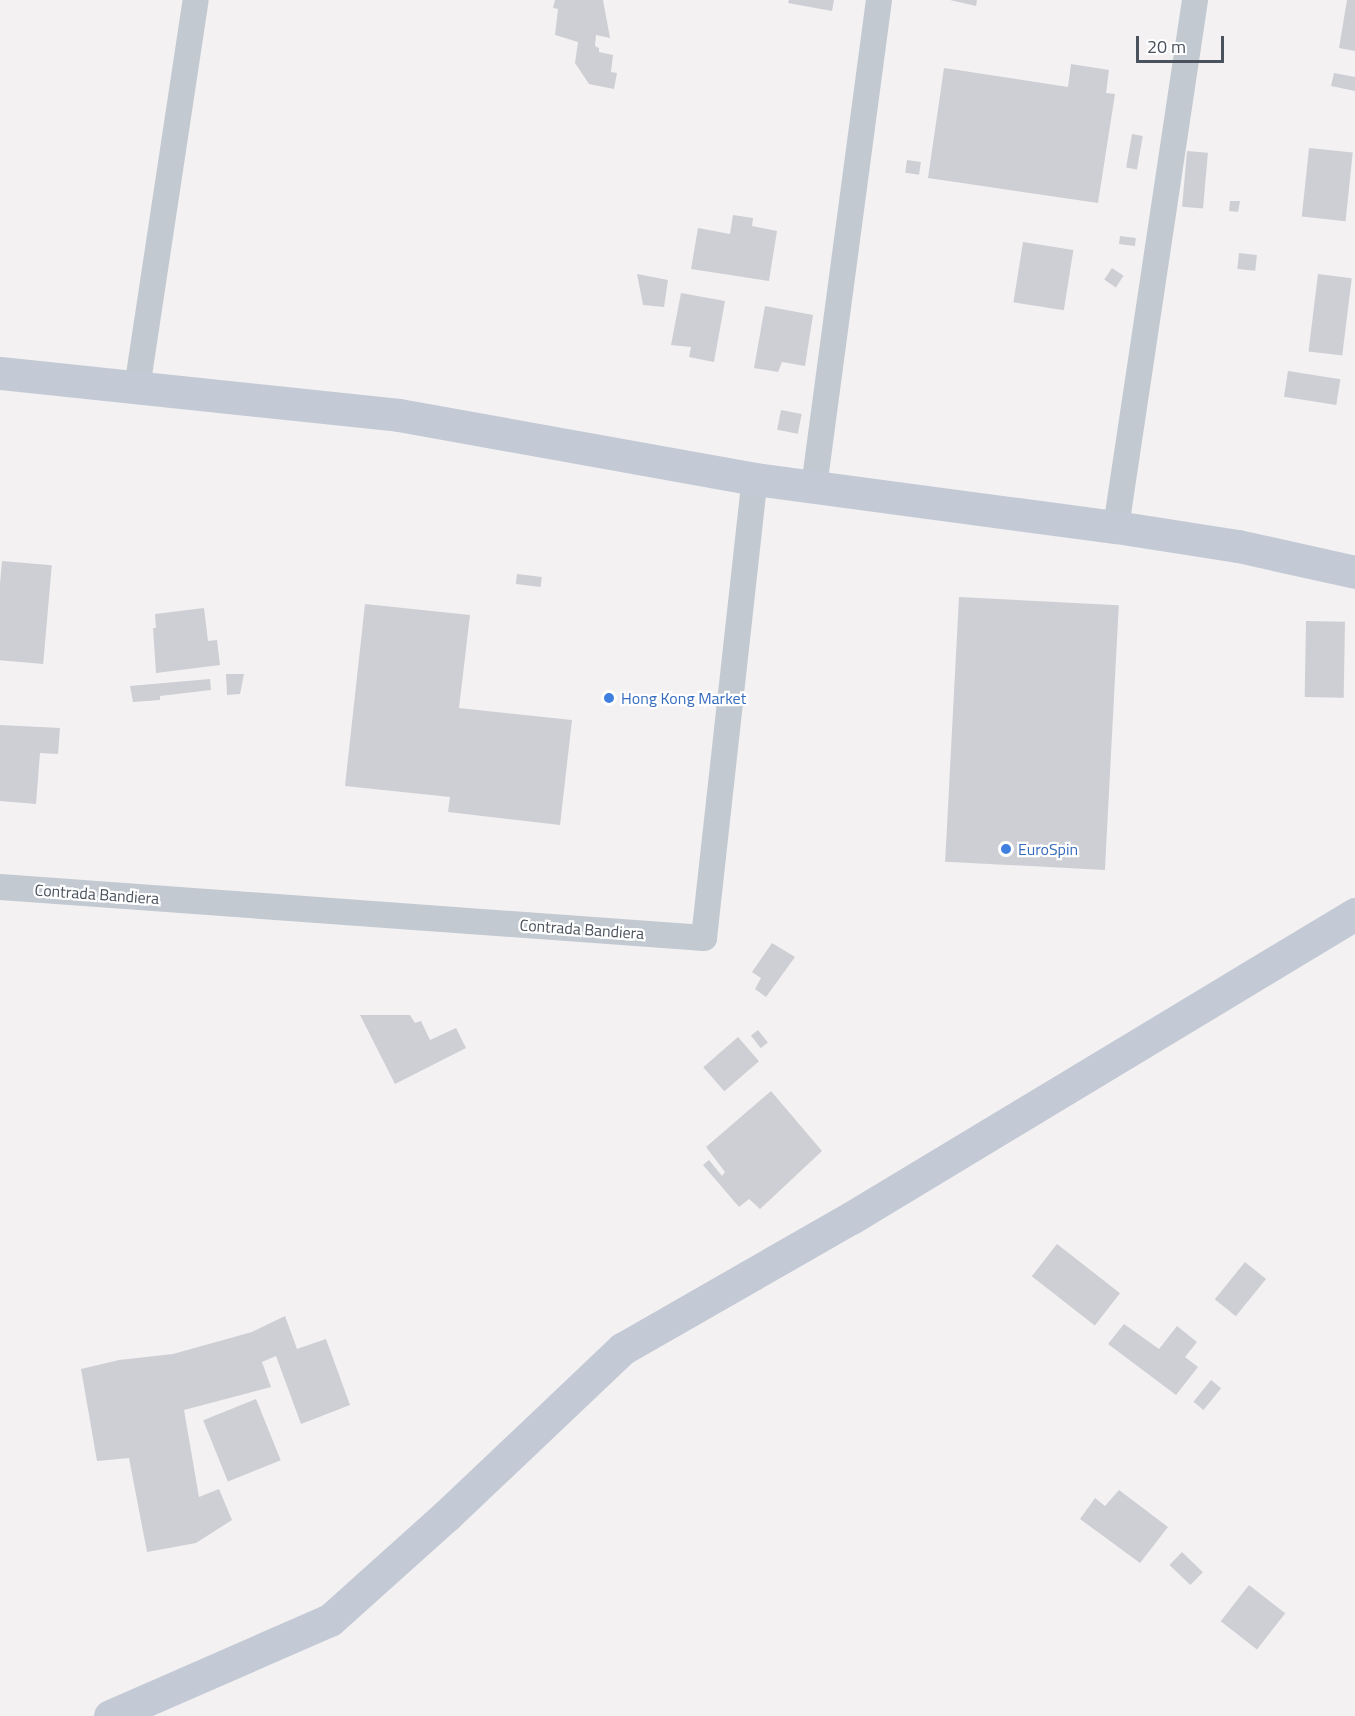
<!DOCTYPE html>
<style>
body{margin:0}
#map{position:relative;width:1355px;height:1716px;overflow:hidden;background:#f3f1f1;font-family:"Titillium Web",sans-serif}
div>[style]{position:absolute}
.building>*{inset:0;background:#cecfd5;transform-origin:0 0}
.street>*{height:26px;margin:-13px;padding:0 13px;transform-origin:13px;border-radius:13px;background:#c2c9d1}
.secondary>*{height:33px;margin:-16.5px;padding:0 16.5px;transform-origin:16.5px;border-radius:16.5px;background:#c3cad6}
.dots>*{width:16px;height:16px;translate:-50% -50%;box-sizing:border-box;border:3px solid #fff;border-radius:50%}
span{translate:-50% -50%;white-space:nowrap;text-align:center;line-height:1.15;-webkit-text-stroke:4.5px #fff;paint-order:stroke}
.shop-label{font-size:16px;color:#366cbe}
.left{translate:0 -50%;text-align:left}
.street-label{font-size:16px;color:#4a525d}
.scale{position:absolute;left:1136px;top:36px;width:88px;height:27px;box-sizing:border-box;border:3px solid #4a525d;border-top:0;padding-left:8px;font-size:18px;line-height:21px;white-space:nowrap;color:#4a525d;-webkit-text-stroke:4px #fff;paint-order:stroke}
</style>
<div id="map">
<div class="building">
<div style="clip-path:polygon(555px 0,603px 0,610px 38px,596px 35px,595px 46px,599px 48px,599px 52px,613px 55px,611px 72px,617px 73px,614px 89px,589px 84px,575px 63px,578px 42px,555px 35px,558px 9px,553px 8px)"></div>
<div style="clip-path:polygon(789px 0,834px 0,832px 11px,788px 3px)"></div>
<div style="clip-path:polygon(950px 0,977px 0,976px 6px)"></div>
<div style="clip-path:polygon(1347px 0,1355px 0,1355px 51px,1339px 48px)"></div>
<div style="clip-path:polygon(1071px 64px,1109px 70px,1106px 93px,1115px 94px,1098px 203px,928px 178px,944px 68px,1068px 87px)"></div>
<div style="clip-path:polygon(1334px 73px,1355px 77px,1355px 91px,1331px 86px)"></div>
<div style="left:1132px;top:134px;width:11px;height:34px;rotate:10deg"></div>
<div style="left:1309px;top:148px;width:44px;height:69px;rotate:6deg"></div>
<div style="left:1187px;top:151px;width:21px;height:56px;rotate:5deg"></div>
<div style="left:907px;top:160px;width:14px;height:13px;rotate:8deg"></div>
<div style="clip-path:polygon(1230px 201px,1240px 201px,1238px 212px,1229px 211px)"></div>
<div style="clip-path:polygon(733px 215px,753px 218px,752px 226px,777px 231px,769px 281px,691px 269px,698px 228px,730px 234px)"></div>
<div style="left:1120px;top:236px;width:16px;height:8px;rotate:7deg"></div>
<div style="left:1023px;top:242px;width:51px;height:61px;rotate:9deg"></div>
<div style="left:1239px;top:253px;width:18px;height:16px;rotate:6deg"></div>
<div style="left:1112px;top:268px;width:14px;height:14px;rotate:34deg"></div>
<div style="clip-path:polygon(637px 274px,668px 280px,664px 307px,643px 305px)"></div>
<div style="left:1318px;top:274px;width:34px;height:78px;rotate:7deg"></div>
<div style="clip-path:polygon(681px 293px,725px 301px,714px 362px,689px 357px,691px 347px,671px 345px)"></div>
<div style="clip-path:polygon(765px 306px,813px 315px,805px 366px,782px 362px,778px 372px,754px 368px)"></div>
<div style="left:1288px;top:371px;width:53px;height:26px;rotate:9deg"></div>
<div style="left:781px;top:410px;width:21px;height:20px;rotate:11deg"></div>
<div style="left:2px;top:561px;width:50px;height:99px;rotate:5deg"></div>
<div style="left:517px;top:574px;width:25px;height:10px;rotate:7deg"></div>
<div style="left:959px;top:597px;width:160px;height:265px;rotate:3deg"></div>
<div style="clip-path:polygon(365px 604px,470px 615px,459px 708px,572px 720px,560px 825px,448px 812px,450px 797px,345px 786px)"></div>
<div style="clip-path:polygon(204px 608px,208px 641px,217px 640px,220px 665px,156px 673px,153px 628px,156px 628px,155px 614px)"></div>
<div style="left:1306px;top:621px;width:39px;height:76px;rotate:1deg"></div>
<div style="clip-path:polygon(226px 674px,244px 674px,240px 694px,227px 695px)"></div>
<div style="clip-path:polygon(210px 679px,211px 690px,160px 696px,160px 700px,133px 702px,130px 686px)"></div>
<div style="clip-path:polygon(0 725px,60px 728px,58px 754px,40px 753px,36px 804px,0 801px)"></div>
<div style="clip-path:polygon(772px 943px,795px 957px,766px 997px,755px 989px,761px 978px,752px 972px)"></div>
<div style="clip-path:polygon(360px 1015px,410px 1015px,415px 1023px,421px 1021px,430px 1040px,456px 1028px,466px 1048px,395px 1084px)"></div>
<div style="left:758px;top:1030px;width:16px;height:9px;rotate:52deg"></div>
<div style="left:738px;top:1037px;width:32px;height:46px;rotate:49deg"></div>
<div style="clip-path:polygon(771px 1091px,822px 1151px,760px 1209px,749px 1199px,739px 1207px,703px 1165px,709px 1160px,722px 1176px,725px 1172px,706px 1147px)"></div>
<div style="left:1057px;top:1244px;width:80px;height:41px;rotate:38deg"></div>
<div style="left:1245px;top:1262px;width:27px;height:48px;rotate:39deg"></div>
<div style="clip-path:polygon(285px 1316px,297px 1349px,326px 1339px,350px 1405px,301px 1424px,276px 1356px,262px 1362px,271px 1387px,184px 1410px,199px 1497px,219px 1489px,232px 1520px,196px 1543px,147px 1552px,129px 1458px,97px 1461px,81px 1369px,119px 1360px,173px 1354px,252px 1332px)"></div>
<div style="clip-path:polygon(1124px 1324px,1159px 1349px,1177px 1326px,1197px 1342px,1185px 1357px,1198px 1367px,1176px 1395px,1108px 1344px)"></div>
<div style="left:1211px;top:1380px;width:13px;height:28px;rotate:39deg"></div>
<div style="left:256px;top:1399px;width:66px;height:57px;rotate:68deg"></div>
<div style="clip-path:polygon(1119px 1490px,1168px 1527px,1140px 1563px,1080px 1519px,1095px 1498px,1105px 1506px)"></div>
<div style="left:1182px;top:1552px;width:29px;height:18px;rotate:44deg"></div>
<div style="left:1249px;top:1585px;width:46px;height:46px;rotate:38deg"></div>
</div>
<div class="street">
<div style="left:137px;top:388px;width:392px;rotate:-81.4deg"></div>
<div style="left:814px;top:487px;width:491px;rotate:-82.4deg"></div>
<div style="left:1116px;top:527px;width:533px;rotate:-81.47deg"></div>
<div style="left:0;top:887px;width:706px;rotate:4.14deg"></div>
<div style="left:704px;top:938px;width:462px;rotate:-83.7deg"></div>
</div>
<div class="secondary">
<div style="left:0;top:373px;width:401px;rotate:6deg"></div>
<div style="left:399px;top:415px;width:362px;rotate:10.2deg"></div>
<div style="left:755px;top:479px;width:364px;rotate:7.6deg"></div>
<div style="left:1116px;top:527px;width:123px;rotate:8.9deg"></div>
<div style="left:1238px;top:546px;width:120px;rotate:12.5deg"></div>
<div style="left:110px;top:1716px;width:240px;rotate:-23.6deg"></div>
<div style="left:330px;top:1620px;width:156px;rotate:-41.9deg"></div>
<div style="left:446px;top:1516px;width:243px;rotate:-43.5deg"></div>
<div style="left:622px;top:1349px;width:264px;rotate:-29.8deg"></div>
<div style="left:851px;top:1218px;width:589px;rotate:-31.1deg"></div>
</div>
<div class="dots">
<div style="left:609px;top:698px;background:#3f7fe0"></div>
<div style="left:1006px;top:849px;background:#3f7fe0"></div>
</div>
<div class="shop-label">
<span class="left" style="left:621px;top:698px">Hong Kong Market</span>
<span class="left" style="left:1018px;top:849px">EuroSpin</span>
</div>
<div class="street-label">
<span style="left:97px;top:894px;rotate:4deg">Contrada Bandiera</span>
<span style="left:582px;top:929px;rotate:4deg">Contrada Bandiera</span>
</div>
<div class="scale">20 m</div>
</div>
